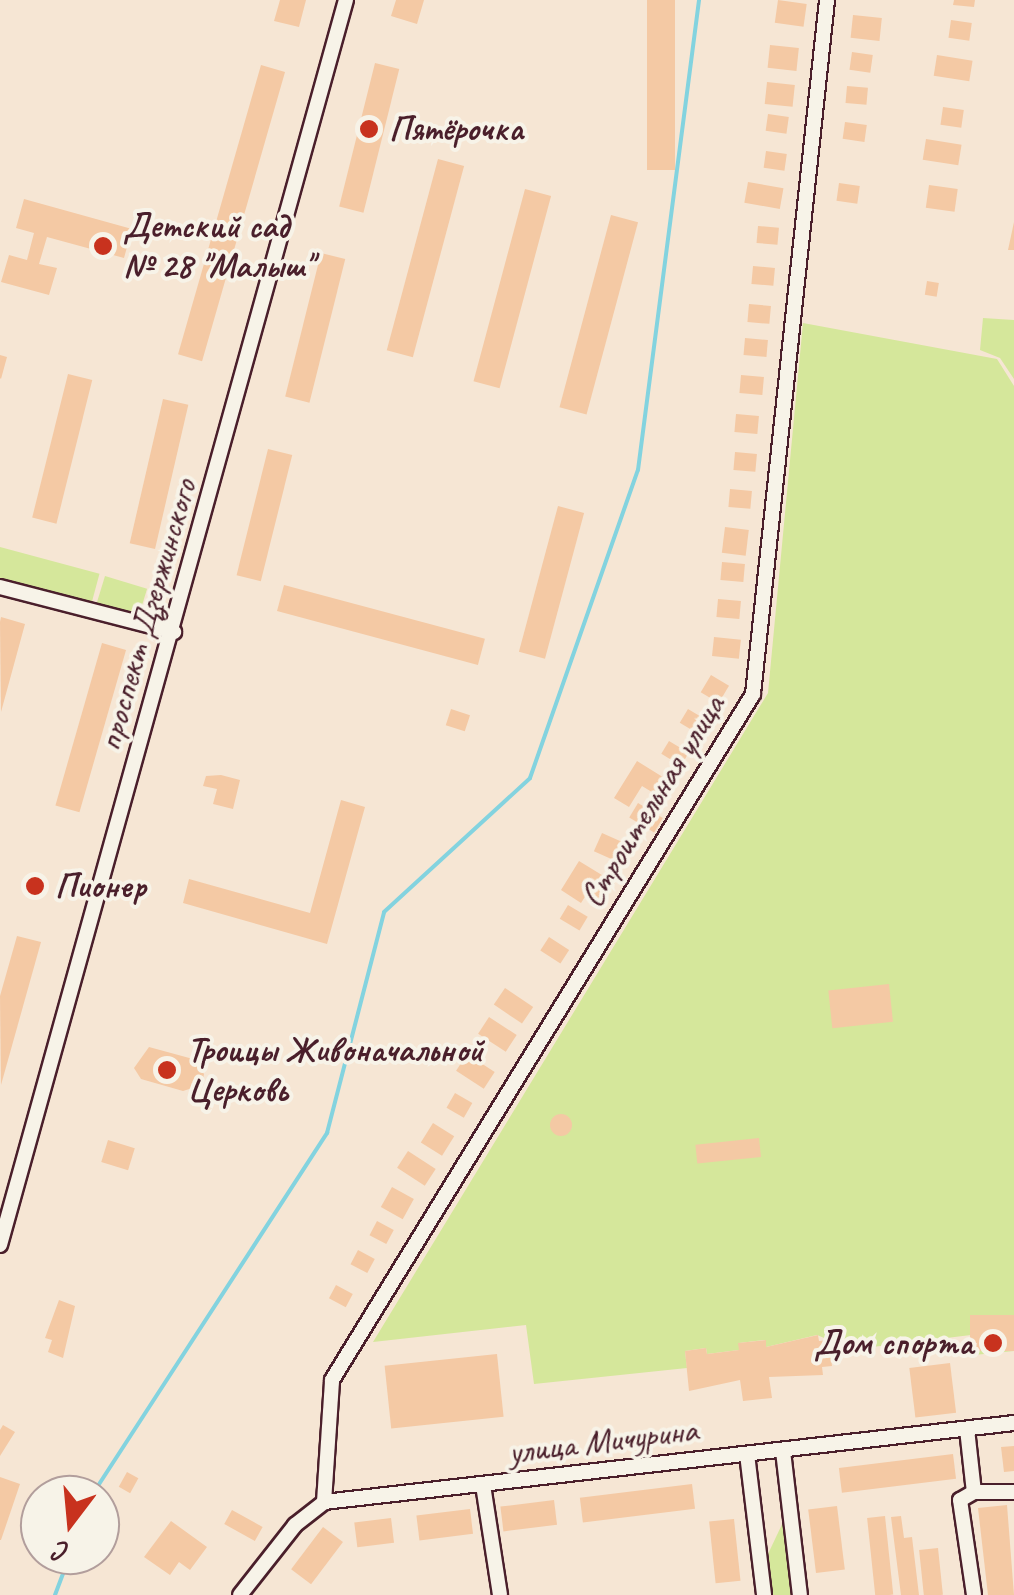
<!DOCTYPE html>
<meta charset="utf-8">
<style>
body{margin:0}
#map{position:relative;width:1014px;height:1595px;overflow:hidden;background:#f6e6d4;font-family:Caveat,sans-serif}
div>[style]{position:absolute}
.green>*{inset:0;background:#d5e79b;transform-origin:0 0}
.stream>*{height:4px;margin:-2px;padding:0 2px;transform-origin:2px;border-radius:2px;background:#83d3df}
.building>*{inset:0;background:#f4c9a4;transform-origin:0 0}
.round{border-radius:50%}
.roads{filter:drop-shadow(2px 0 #4a1f2b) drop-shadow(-2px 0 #4a1f2b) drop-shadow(0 2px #4a1f2b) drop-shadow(0 -2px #4a1f2b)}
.minor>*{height:14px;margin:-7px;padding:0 7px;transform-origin:7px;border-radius:7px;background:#f7f3e8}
.dots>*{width:28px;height:28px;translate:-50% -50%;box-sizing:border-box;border:5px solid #f7f3e8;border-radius:50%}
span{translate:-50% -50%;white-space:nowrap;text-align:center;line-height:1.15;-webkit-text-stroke:8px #f7f3e8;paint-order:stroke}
.poi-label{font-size:35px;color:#4a1f2b;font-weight:700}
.left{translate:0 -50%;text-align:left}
.right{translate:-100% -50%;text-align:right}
.street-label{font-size:35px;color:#4a1f2b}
.north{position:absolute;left:20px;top:1475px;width:100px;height:100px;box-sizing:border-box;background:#f7f3e8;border:2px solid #b29e9c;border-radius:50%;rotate:196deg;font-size:28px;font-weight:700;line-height:40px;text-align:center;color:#4a1f2b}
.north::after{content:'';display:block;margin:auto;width:35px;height:45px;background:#c8321e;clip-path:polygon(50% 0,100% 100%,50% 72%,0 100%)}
</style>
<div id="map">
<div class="green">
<div style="clip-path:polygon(983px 318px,1014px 320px,1014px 379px,1000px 358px,980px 350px)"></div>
<div style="clip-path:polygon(803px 323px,997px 359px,1014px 386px,1014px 1351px,974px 1355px,971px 1335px,831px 1352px,829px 1340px,817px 1335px,766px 1347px,765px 1340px,739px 1343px,739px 1350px,707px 1354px,706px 1348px,685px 1351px,687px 1368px,534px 1384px,526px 1325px,373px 1342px,768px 693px)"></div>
<div style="left:0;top:547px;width:103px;height:31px;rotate:15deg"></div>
<div style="left:105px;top:576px;width:44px;height:28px;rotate:17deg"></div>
<div style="clip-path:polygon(785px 1518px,794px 1595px,773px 1595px,768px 1554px)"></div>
</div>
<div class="stream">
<div style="left:92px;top:1495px;width:432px;rotate:-57deg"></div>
<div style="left:327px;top:1133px;width:228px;rotate:-75.5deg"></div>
<div style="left:384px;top:912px;width:198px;rotate:-42.5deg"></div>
<div style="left:530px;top:778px;width:326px;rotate:-70.7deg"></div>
<div style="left:638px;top:470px;width:474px;rotate:-82.6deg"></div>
<div style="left:55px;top:1595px;width:43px;rotate:-69.4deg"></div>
</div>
<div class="building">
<div style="clip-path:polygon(280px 0,306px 0,299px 27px,274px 21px)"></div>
<div style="clip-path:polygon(396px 0,424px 0,417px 24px,391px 16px)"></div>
<div style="left:647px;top:0;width:28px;height:170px"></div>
<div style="left:778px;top:0;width:29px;height:23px;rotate:8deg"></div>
<div style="clip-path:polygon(954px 0,975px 0,974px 7px,953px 5px)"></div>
<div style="left:853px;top:15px;width:29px;height:23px;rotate:6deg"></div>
<div style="left:951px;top:20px;width:21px;height:18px;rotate:8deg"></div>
<div style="left:770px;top:45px;width:29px;height:23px;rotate:6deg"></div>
<div style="left:852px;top:52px;width:21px;height:18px;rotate:8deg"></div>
<div style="left:937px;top:55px;width:36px;height:21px;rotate:9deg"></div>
<div style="left:375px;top:63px;width:25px;height:148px;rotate:14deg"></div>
<div style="left:261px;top:65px;width:25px;height:301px;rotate:16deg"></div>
<div style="left:767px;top:82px;width:28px;height:22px;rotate:6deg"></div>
<div style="left:847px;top:86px;width:21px;height:17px;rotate:5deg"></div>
<div style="left:943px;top:107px;width:21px;height:18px;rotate:8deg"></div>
<div style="left:768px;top:114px;width:21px;height:17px;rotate:8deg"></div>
<div style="left:845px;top:122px;width:22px;height:17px;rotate:8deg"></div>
<div style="left:926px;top:139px;width:36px;height:21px;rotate:9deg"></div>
<div style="left:766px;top:151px;width:21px;height:17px;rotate:8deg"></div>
<div style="left:438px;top:159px;width:27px;height:198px;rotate:15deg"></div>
<div style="left:748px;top:182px;width:36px;height:21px;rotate:10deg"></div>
<div style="left:839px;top:183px;width:21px;height:18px;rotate:8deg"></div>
<div style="left:929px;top:185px;width:29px;height:23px;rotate:8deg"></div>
<div style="left:525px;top:189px;width:27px;height:199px;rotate:15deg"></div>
<div style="clip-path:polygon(24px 199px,132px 229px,124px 258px,47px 237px,39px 264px,57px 268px,49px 295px,1px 282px,9px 255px,27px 260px,34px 233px,16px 228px)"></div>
<div style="left:611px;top:215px;width:28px;height:199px;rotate:15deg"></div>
<div style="clip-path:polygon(1014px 222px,1014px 250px,1008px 250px)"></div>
<div style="left:758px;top:226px;width:21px;height:17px;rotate:5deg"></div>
<div style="left:321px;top:253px;width:25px;height:148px;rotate:14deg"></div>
<div style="left:753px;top:266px;width:22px;height:18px;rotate:5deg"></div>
<div style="left:927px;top:281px;width:12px;height:14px;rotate:9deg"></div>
<div style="left:749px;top:304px;width:22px;height:18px;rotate:5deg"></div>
<div style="left:745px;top:338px;width:23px;height:17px;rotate:5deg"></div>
<div style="clip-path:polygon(0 355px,7px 357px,1px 379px,0 378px)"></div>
<div style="left:68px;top:374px;width:25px;height:148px;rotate:14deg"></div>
<div style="left:741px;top:375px;width:23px;height:18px;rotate:5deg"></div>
<div style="left:163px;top:399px;width:26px;height:148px;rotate:13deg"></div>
<div style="left:736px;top:414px;width:23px;height:18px;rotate:5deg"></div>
<div style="left:268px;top:449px;width:25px;height:130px;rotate:14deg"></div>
<div style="left:735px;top:452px;width:22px;height:18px;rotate:5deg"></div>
<div style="left:730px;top:489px;width:22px;height:18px;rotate:5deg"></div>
<div style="left:558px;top:506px;width:27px;height:151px;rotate:15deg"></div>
<div style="left:725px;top:527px;width:24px;height:26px;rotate:7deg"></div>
<div style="left:722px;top:562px;width:23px;height:18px;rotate:5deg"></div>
<div style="left:284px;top:585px;width:208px;height:27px;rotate:15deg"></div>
<div style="left:718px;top:599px;width:23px;height:18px;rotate:5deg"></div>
<div style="clip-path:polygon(1px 617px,25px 624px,1px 712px,0 622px)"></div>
<div style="left:714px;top:637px;width:27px;height:19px;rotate:6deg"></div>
<div style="left:102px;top:643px;width:25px;height:169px;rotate:16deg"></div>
<div style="left:711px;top:675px;width:21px;height:20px;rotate:31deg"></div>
<div style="left:451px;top:709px;width:20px;height:17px;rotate:18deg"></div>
<div style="left:688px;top:709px;width:23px;height:16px;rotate:31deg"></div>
<div style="left:669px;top:741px;width:23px;height:15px;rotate:31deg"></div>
<div style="clip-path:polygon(637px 761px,674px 784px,665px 800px,642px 786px,629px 807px,614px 798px)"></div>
<div style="clip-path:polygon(221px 775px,240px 780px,233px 809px,213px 804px,217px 789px,203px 786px,206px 776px)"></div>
<div style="clip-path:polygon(341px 800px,365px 807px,327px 944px,183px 903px,189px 879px,310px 913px)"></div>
<div style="left:638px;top:803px;width:29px;height:17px;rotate:31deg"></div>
<div style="left:602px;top:833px;width:32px;height:20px;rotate:24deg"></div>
<div style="clip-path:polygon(579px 861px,615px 883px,603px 902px,588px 892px,581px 903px,561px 890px)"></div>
<div style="left:568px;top:905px;width:23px;height:16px;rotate:31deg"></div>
<div style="clip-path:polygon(17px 936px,41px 942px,1px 1085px,0 996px)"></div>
<div style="left:549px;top:937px;width:24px;height:16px;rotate:33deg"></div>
<div style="left:889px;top:984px;width:38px;height:61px;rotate:84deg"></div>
<div style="left:505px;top:988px;width:34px;height:20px;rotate:34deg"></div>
<div style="left:489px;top:1017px;width:33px;height:20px;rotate:33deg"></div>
<div style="clip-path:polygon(149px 1047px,193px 1059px,204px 1074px,202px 1085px,183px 1091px,141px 1079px,134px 1068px)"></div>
<div style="left:467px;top:1054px;width:33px;height:20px;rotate:33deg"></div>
<div style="left:455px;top:1093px;width:20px;height:17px;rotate:30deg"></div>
<div class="round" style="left:550px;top:1114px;width:22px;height:22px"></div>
<div style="left:433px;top:1123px;width:25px;height:23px;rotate:32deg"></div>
<div style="left:759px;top:1138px;width:19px;height:64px;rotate:84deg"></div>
<div style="left:108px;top:1140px;width:28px;height:23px;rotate:17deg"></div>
<div style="left:408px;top:1151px;width:33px;height:20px;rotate:33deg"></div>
<div style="left:392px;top:1187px;width:25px;height:23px;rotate:29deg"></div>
<div style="left:377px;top:1221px;width:19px;height:16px;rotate:28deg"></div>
<div style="left:358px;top:1250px;width:19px;height:16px;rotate:28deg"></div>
<div style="left:336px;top:1285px;width:19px;height:15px;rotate:28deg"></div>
<div style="clip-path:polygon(59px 1300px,75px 1306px,63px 1358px,48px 1352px,52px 1340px,45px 1338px)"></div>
<div style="left:1014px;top:1315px;width:36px;height:44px;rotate:90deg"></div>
<div style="clip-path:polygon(818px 1335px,819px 1341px,829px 1340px,832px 1366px,822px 1367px,823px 1375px,769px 1377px,772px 1398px,743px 1401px,740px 1380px,689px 1391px,685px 1351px,706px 1348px,707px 1354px,739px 1350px,738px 1343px,766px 1340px,766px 1347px)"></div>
<div style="left:497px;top:1354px;width:63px;height:113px;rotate:84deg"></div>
<div style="left:950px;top:1363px;width:50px;height:41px;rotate:83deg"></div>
<div style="clip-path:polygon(3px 1425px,15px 1432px,0 1456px,0 1430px)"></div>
<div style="clip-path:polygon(1014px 1446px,1014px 1471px,1004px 1472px,1001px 1447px)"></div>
<div style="left:953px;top:1454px;width:25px;height:115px;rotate:83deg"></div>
<div style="left:127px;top:1472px;width:13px;height:17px;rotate:29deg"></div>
<div style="clip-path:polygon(0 1477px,20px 1484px,1px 1540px,0 1540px)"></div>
<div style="left:692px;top:1484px;width:25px;height:113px;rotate:83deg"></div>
<div style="left:554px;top:1500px;width:25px;height:54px;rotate:83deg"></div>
<div style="clip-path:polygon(1007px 1505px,1014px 1595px,988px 1595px,978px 1508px)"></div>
<div style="left:837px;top:1506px;width:64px;height:29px;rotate:83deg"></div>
<div style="left:470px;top:1509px;width:25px;height:54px;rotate:83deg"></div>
<div style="left:232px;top:1510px;width:35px;height:16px;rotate:29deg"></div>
<div style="left:885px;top:1516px;width:79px;height:18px;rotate:84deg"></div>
<div style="clip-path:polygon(901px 1516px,904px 1538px,912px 1537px,919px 1595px,901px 1595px,891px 1517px)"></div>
<div style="left:391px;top:1518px;width:25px;height:37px;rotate:83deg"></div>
<div style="left:734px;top:1519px;width:62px;height:25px;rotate:84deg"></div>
<div style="clip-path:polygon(171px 1521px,207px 1547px,190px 1570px,179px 1562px,170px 1575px,144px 1557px)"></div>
<div style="left:323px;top:1527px;width:25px;height:53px;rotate:37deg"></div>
<div style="left:938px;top:1548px;width:47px;height:19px;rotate:84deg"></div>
</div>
<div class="roads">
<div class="minor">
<div style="left:0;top:587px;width:180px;rotate:14.5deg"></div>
<div style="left:0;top:1245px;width:1292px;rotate:-74.47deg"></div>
<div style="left:967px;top:1429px;width:63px;rotate:83.7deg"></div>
<div style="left:974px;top:1492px;width:16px;rotate:150deg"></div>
<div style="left:960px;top:1500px;width:96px;rotate:81.6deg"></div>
<div style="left:783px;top:1451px;width:145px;rotate:83.3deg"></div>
<div style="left:747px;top:1454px;width:142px;rotate:83.1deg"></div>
<div style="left:483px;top:1485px;width:111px;rotate:81.2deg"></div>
<div style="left:974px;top:1492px;width:40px"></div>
<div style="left:324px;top:1502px;width:122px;rotate:-86.2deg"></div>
<div style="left:332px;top:1380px;width:805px;rotate:-58.46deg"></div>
<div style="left:753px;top:694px;width:698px;rotate:-83.91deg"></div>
<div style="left:240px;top:1595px;width:89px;rotate:-51.8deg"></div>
<div style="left:295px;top:1525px;width:37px;rotate:-38deg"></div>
<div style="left:324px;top:1502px;width:695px;rotate:-6.53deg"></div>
</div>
</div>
<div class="dots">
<div style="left:369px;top:129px;background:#c8321e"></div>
<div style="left:103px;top:246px;background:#c8321e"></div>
<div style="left:35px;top:886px;background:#c8321e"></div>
<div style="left:167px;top:1070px;background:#c8321e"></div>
<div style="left:993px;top:1343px;background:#c8321e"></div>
</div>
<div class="poi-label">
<span class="left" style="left:389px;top:129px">Пятёрочка</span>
<span class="left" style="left:123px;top:246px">Детский сад<br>№ 28 "Малыш"</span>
<span class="left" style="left:55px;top:886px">Пионер</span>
<span class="left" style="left:187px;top:1070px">Троицы Живоначальной<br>Церковь</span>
<span class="right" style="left:973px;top:1343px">Дом спорта</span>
</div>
<div class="street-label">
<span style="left:147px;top:615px;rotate:-74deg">проспект Дзержинского</span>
<span style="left:652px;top:801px;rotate:-58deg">Строительная улица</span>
<span style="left:603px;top:1441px;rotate:-7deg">улица Мичурина</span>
</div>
<div class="north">С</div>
</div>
